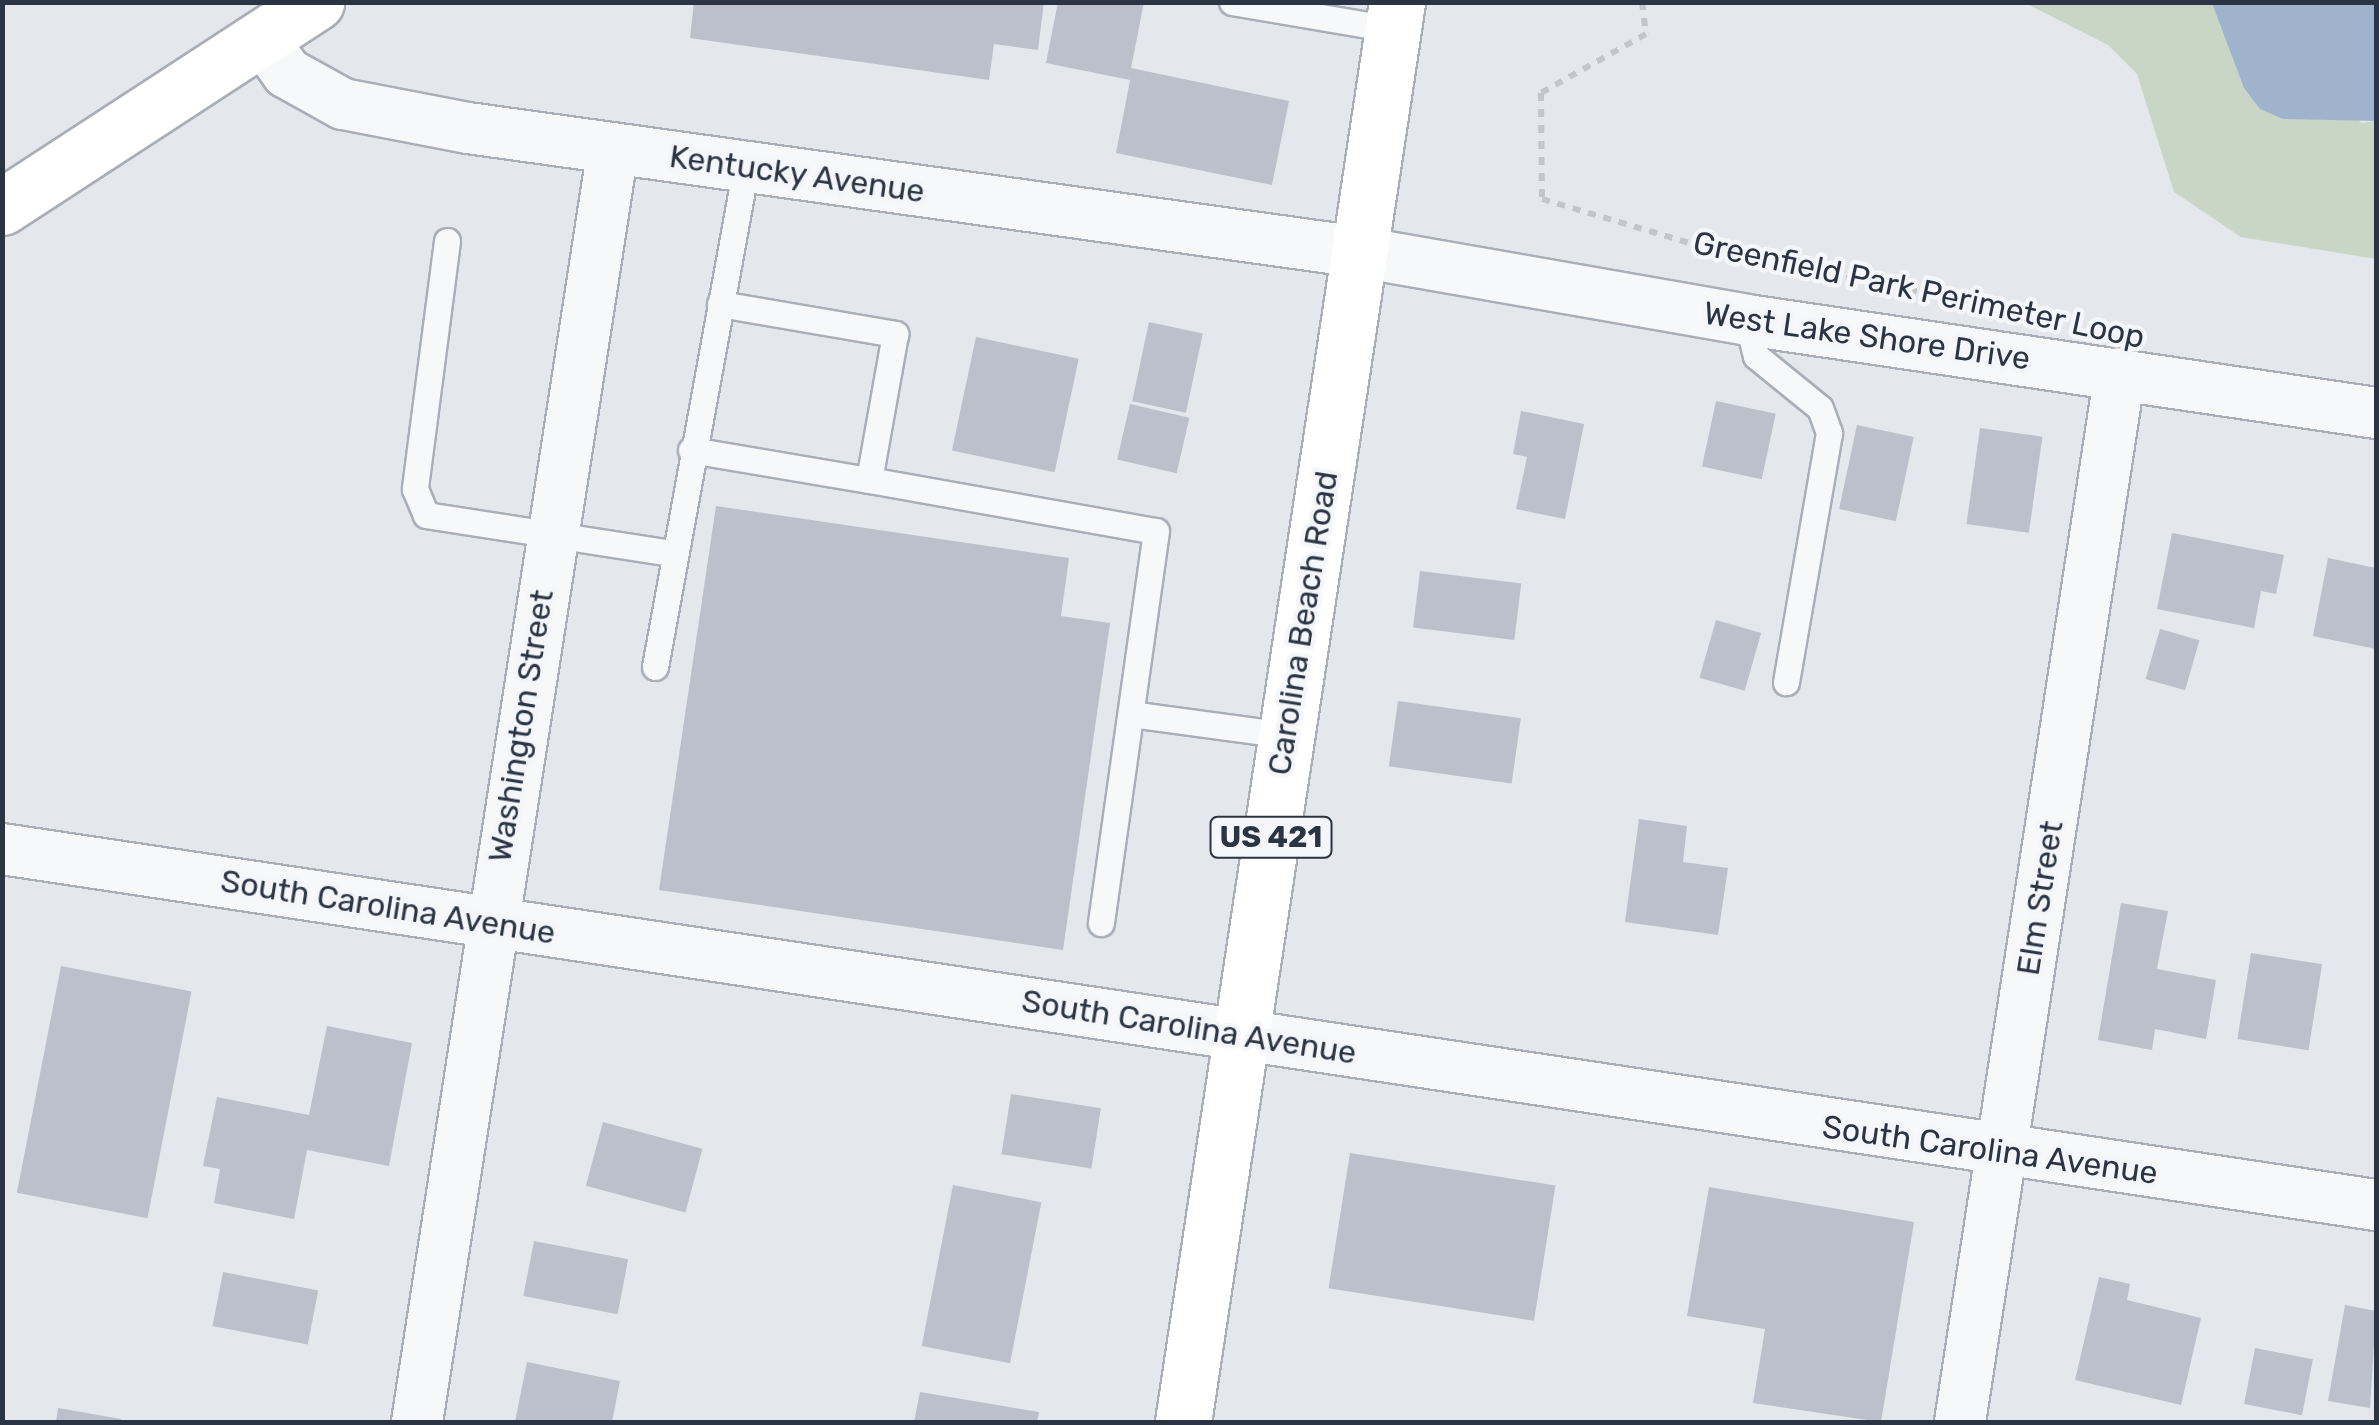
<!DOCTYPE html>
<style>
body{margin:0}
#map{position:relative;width:2379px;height:1425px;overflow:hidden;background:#e4e7ec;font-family:Rubik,sans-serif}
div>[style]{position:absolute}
.green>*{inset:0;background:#c9d6c5}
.water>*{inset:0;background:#9fb4cc}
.building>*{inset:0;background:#bbc0ca;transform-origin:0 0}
.path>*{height:6px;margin-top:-3px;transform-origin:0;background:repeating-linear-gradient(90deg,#c2c5cb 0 8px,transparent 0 16px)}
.roads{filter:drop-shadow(2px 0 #a9aeb7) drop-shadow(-2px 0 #a9aeb7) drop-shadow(0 2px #a9aeb7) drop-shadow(0 -2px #a9aeb7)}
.service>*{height:25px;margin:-12.5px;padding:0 12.5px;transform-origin:12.5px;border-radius:12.5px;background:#f7f8fa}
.minor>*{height:50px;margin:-25px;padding:0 25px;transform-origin:25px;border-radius:25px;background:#f7f8fa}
.secondary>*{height:55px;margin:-27.5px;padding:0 27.5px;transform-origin:27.5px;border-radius:27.5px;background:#fff}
.trunk>*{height:55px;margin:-27.5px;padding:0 27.5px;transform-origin:27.5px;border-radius:27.5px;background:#fff}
span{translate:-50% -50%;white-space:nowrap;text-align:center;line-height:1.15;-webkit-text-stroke:9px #f4f6f9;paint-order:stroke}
.shield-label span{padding:2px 8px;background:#f4f6f9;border:2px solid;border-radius:8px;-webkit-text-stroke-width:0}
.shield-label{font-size:30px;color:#2b3445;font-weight:700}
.street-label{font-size:32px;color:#2b3445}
.frame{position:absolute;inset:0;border:5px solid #2b3445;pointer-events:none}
</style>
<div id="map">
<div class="green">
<div style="clip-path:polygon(2025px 3px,2212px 3px,2362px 123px,2376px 121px,2376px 259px,2241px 237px,2174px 192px,2137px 74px,2108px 45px)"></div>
</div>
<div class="water">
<div style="clip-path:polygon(2212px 3px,2376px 3px,2376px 121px,2283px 119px,2260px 109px,2244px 88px)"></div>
</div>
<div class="building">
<div style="clip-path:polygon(694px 2px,1044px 2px,1038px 50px,994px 44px,989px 80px,690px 38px)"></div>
<div style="clip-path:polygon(1058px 2px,1144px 2px,1131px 68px,1289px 101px,1272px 185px,1116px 153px,1130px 80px,1046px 63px)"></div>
<div style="left:1149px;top:322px;width:55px;height:81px;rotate:12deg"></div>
<div style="left:976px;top:337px;width:105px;height:116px;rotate:12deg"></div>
<div style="left:1716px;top:401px;width:61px;height:67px;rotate:12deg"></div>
<div style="left:1130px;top:404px;width:61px;height:57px;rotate:13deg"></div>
<div style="clip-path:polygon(1521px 411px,1584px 424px,1565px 519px,1516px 509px,1527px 457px,1513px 454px)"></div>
<div style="left:1857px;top:425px;width:58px;height:86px;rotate:12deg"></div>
<div style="left:1980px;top:428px;width:63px;height:97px;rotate:8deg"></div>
<div style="clip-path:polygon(716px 506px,1069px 558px,1061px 616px,1110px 623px,1063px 950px,659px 890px)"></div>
<div style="clip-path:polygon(2172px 533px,2284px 555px,2276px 594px,2261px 591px,2254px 628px,2157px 609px)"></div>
<div style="clip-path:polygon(2328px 558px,2376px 568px,2376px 649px,2313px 636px)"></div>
<div style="left:1420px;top:571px;width:102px;height:57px;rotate:7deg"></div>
<div style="left:1716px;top:620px;width:47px;height:60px;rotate:16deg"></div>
<div style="left:2160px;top:629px;width:41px;height:52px;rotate:16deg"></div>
<div style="left:1398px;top:701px;width:124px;height:66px;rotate:8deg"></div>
<div style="clip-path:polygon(1639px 819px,1687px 826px,1683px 862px,1728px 868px,1718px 935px,1625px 922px)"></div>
<div style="clip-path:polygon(2121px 903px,2168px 911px,2157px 969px,2216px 980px,2206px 1039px,2155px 1029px,2152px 1050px,2098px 1040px)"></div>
<div style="left:2251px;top:953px;width:72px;height:87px;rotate:9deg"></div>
<div style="left:61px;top:966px;width:133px;height:231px;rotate:11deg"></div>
<div style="clip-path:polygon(327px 1026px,412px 1043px,389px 1166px,307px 1150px,294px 1219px,214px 1203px,220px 1169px,203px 1166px,217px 1097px,309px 1115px)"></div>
<div style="left:1011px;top:1094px;width:91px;height:61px;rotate:9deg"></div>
<div style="left:603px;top:1122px;width:103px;height:66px;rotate:15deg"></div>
<div style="left:1350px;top:1153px;width:208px;height:137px;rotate:9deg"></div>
<div style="left:953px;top:1185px;width:90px;height:164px;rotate:11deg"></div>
<div style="clip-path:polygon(1709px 1187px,1914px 1222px,1881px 1422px,1753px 1403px,1765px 1329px,1687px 1316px)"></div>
<div style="left:534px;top:1241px;width:96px;height:56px;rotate:11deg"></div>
<div style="left:223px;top:1272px;width:97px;height:55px;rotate:11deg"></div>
<div style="clip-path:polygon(2099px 1277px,2130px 1284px,2127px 1300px,2201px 1318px,2181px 1405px,2075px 1380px)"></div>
<div style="clip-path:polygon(2345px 1305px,2376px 1311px,2370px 1408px,2328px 1401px)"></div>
<div style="left:2255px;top:1348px;width:59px;height:57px;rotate:11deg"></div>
<div style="clip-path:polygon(527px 1362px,620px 1381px,612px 1422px,515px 1422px)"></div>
<div style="clip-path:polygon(920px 1392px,1039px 1412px,1037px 1422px,914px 1422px)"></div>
<div style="clip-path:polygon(58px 1408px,121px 1419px,120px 1422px,56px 1422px)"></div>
</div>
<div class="path">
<div style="left:1642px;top:2px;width:32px;rotate:83deg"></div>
<div style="left:1646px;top:34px;width:120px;rotate:150.7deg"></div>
<div style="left:1541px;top:93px;width:106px;rotate:89.5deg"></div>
<div style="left:1542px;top:199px;width:202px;rotate:16.6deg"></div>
<div style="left:1736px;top:257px;width:226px;rotate:10.7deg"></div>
</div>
<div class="roads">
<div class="service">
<div style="left:1232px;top:2px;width:162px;rotate:9.6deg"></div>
<div style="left:447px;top:241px;width:250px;rotate:97.4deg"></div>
<div style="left:415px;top:489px;width:28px;rotate:67deg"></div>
<div style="left:426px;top:515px;width:248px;rotate:8.8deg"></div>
<div style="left:720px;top:304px;width:178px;rotate:9.7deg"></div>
<div style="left:895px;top:334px;width:148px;rotate:100.1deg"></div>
<div style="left:869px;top:480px;width:291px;rotate:10.1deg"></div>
<div style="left:1156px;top:531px;width:396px;rotate:98deg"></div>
<div style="left:1747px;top:320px;width:37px;rotate:76deg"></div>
<div style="left:1756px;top:356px;width:82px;rotate:39.1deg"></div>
<div style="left:1820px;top:408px;width:27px;rotate:70deg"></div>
<div style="left:1829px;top:433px;width:253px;rotate:99.8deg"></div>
<div style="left:691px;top:450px;width:181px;rotate:9.6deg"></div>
<div style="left:655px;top:667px;width:508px;rotate:-79.69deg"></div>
<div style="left:1131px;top:714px;width:156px;rotate:7.7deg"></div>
</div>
<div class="minor">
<div style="left:262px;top:38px;width:43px;rotate:54.5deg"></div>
<div style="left:287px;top:73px;width:64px;rotate:29deg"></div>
<div style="left:343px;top:104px;width:127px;rotate:10.9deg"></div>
<div style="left:468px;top:128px;width:900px;rotate:7.92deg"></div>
<div style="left:1359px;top:252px;width:394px;rotate:9.9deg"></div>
<div style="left:1747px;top:320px;width:636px;rotate:8.41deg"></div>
<div style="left:2px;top:849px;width:2401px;rotate:8.53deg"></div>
<div style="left:417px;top:1422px;width:1289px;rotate:-81.25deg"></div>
<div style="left:1960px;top:1422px;width:1061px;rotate:-81.33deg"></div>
</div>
<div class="secondary">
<div style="left:2px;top:207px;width:375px;rotate:-33.1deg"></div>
</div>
<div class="trunk">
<div style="left:1183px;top:1422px;width:1436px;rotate:-81.43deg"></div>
</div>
</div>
<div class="shield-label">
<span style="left:1271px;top:837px">US 421</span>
</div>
<div class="street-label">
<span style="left:797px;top:174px;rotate:8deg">Kentucky Avenue</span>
<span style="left:1919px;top:290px;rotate:12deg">Greenfield Park Perimeter Loop</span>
<span style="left:1867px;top:336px;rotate:8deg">West Lake Shore Drive</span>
<span style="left:1303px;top:623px;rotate:-81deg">Carolina Beach Road</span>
<span style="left:521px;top:726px;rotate:-81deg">Washington Street</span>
<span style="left:2040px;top:898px;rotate:-81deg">Elm Street</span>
<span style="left:388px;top:907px;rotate:9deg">South Carolina Avenue</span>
<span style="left:1189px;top:1027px;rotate:9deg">South Carolina Avenue</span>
<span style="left:1990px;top:1150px;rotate:8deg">South Carolina Avenue</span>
</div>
<div class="frame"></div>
</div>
